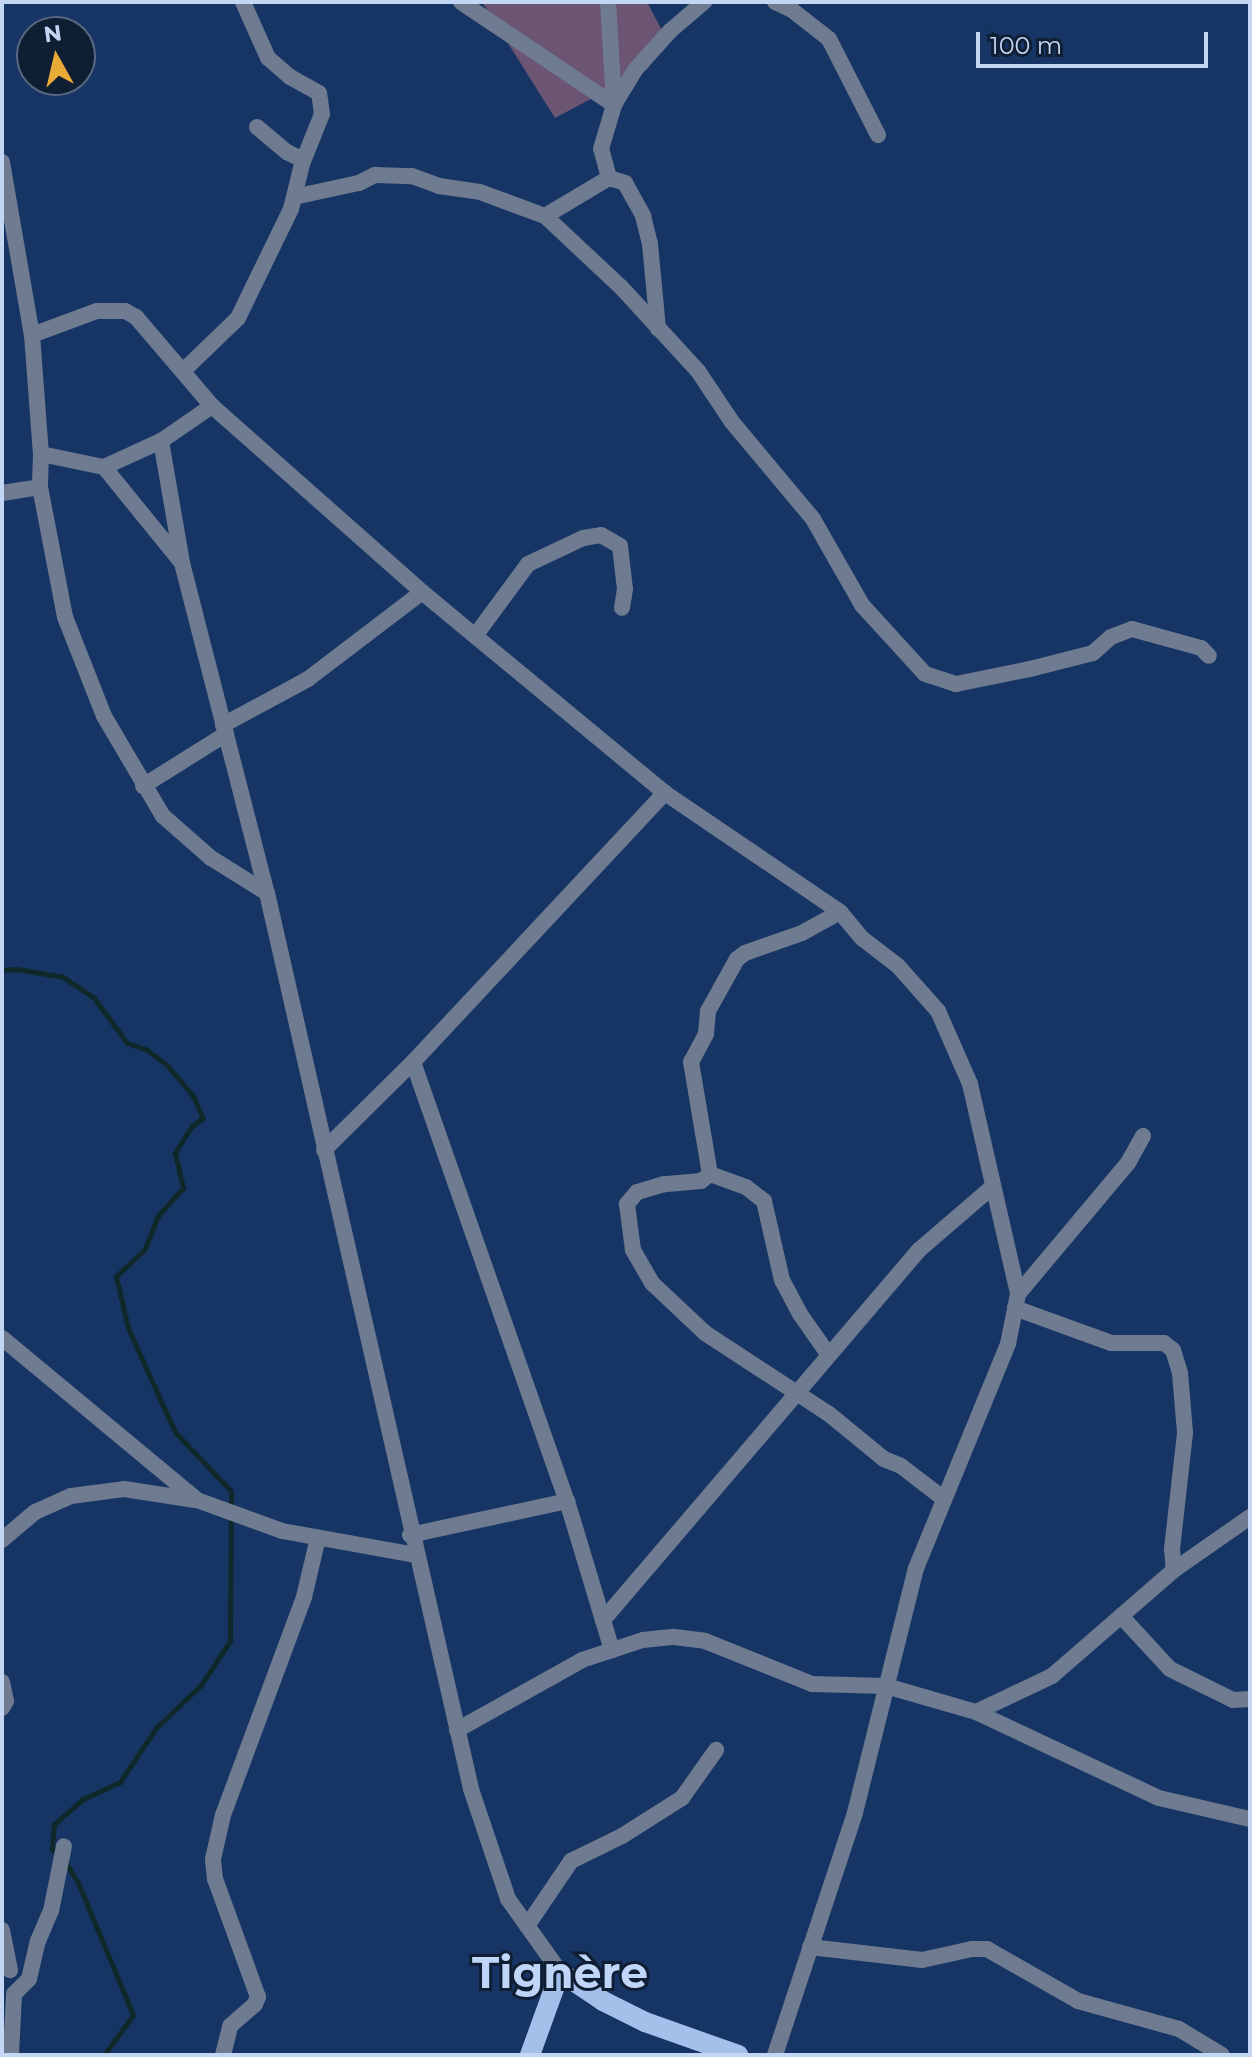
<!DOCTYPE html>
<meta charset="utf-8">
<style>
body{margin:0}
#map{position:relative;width:1252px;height:2057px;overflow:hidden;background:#173564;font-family:Montserrat,sans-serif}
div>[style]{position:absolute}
.green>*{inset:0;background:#6c5473}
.stream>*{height:5px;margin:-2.5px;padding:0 2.5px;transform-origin:2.5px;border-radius:2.5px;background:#0f292b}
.minor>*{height:16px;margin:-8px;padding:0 8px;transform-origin:8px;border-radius:8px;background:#6e7b90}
.primary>*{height:20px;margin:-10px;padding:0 10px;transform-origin:10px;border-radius:10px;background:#a3bfea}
span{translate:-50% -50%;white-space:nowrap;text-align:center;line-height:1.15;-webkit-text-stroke:6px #101e33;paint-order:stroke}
.town-label{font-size:44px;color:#bfd6f9;font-weight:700}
.frame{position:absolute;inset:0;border:4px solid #c3d6f3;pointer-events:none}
.north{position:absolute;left:16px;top:16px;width:80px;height:80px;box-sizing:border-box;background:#101e33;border:2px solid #586880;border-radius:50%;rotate:352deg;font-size:22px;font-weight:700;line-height:32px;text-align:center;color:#c3d6f3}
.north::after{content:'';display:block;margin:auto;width:28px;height:36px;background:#e8ab37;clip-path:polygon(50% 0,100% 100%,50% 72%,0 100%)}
.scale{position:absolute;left:976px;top:32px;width:232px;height:36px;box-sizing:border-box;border:4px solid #c3d6f3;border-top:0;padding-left:10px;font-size:24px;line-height:28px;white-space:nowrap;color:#c3d6f3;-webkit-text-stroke:6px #101e33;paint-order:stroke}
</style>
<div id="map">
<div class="green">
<div style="clip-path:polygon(482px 2px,647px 2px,667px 40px,643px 55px,649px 68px,555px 118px)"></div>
</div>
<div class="stream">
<div style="left:2px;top:970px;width:15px;rotate:-4deg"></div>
<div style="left:17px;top:969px;width:47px;rotate:9.9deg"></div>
<div style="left:63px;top:977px;width:37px;rotate:34deg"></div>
<div style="left:94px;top:998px;width:56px;rotate:53.7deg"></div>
<div style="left:127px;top:1043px;width:21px;rotate:19deg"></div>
<div style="left:147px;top:1050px;width:25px;rotate:37deg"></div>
<div style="left:167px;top:1065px;width:40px;rotate:50deg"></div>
<div style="left:193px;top:1096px;width:24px;rotate:66deg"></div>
<div style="left:203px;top:1118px;width:15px;rotate:143deg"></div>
<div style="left:191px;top:1127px;width:31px;rotate:122deg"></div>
<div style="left:175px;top:1153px;width:36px;rotate:77deg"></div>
<div style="left:183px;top:1188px;width:38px;rotate:132deg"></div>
<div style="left:158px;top:1216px;width:35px;rotate:112deg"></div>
<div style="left:145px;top:1249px;width:40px;rotate:137deg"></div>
<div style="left:116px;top:1276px;width:53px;rotate:77deg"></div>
<div style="left:128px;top:1328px;width:114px;rotate:65.7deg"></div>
<div style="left:175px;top:1432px;width:81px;rotate:46.5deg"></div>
<div style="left:231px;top:1491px;width:150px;rotate:90.4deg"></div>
<div style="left:230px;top:1641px;width:53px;rotate:123.4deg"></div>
<div style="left:201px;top:1685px;width:62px;rotate:136.3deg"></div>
<div style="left:156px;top:1728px;width:65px;rotate:123.7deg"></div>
<div style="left:120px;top:1782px;width:41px;rotate:155.3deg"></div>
<div style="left:83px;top:1799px;width:38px;rotate:139deg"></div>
<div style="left:54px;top:1824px;width:25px;rotate:95deg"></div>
<div style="left:52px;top:1849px;width:20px;rotate:45deg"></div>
<div style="left:66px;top:1863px;width:26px;rotate:59deg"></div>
<div style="left:79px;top:1885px;width:141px;rotate:67.4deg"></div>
<div style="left:133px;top:2015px;width:49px;rotate:125.9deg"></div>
</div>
<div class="minor">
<div style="left:461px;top:2px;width:184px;rotate:33.9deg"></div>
<div style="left:608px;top:2px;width:102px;rotate:86.6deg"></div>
<div style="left:775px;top:2px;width:19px;rotate:25deg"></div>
<div style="left:792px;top:10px;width:47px;rotate:38.1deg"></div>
<div style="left:829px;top:39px;width:108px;rotate:63deg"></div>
<div style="left:257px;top:127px;width:39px;rotate:40deg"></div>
<div style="left:287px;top:152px;width:18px;rotate:27deg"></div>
<div style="left:2px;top:162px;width:176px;rotate:80.2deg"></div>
<div style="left:32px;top:335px;width:119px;rotate:85.7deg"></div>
<div style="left:41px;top:454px;width:64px;rotate:11.7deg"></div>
<div style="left:104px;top:467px;width:124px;rotate:50.9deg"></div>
<div style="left:182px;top:563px;width:341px;rotate:75.6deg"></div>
<div style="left:267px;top:893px;width:919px;rotate:77.17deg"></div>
<div style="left:471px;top:1789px;width:116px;rotate:71.4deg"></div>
<div style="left:508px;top:1899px;width:90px;rotate:54.5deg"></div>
<div style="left:609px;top:178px;width:30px;rotate:-105deg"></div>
<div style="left:601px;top:149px;width:46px;rotate:-73.5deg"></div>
<div style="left:614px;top:105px;width:41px;rotate:-59deg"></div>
<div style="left:635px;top:70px;width:52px;rotate:-48.1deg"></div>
<div style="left:670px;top:31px;width:45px;rotate:-40.5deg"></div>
<div style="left:294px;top:197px;width:66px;rotate:-12.2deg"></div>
<div style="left:359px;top:183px;width:18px;rotate:-27deg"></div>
<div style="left:375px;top:175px;width:37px;rotate:2deg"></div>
<div style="left:412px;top:176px;width:29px;rotate:20deg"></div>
<div style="left:439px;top:186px;width:41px;rotate:8.3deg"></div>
<div style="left:480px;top:192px;width:69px;rotate:20.3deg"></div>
<div style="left:545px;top:216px;width:74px;rotate:-30.7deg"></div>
<div style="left:609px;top:178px;width:17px;rotate:17deg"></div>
<div style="left:625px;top:183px;width:38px;rotate:61deg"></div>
<div style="left:643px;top:216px;width:29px;rotate:76deg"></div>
<div style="left:650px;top:244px;width:85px;rotate:84.6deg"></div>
<div style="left:545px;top:216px;width:104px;rotate:43.1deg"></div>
<div style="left:621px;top:287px;width:114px;rotate:47.5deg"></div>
<div style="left:698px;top:371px;width:61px;rotate:56.3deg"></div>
<div style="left:732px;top:422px;width:126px;rotate:50.1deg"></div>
<div style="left:813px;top:519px;width:99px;rotate:60.3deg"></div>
<div style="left:862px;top:605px;width:93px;rotate:47.6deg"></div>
<div style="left:925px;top:674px;width:33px;rotate:18deg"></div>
<div style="left:956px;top:684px;width:76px;rotate:-11.5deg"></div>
<div style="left:1030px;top:669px;width:65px;rotate:-14.3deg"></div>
<div style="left:1093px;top:653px;width:24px;rotate:-42deg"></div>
<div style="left:1111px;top:637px;width:22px;rotate:-21deg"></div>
<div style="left:1132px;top:629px;width:72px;rotate:15.4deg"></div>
<div style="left:1201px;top:648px;width:11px;rotate:45deg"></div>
<div style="left:32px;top:335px;width:69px;rotate:-20.3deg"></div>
<div style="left:97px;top:311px;width:28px"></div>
<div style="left:125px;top:311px;width:13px;rotate:29deg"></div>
<div style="left:136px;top:317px;width:117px;rotate:49.5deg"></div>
<div style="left:212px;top:406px;width:281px;rotate:41.5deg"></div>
<div style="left:422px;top:592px;width:315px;rotate:39.6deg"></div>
<div style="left:665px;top:793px;width:212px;rotate:34.2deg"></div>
<div style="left:840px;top:912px;width:35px;rotate:50deg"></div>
<div style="left:863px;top:939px;width:44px;rotate:37.6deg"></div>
<div style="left:898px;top:966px;width:60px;rotate:48.4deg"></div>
<div style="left:938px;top:1011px;width:80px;rotate:66.3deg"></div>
<div style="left:970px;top:1084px;width:215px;rotate:77.1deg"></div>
<div style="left:1018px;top:1294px;width:51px;rotate:101.3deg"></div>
<div style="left:1008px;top:1344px;width:242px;rotate:112.3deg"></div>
<div style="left:916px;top:1568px;width:252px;rotate:104deg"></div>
<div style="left:855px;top:1813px;width:255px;rotate:108.3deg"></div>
<div style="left:183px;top:371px;width:76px;rotate:-43.9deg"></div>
<div style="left:238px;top:318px;width:121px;rotate:-64.1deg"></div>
<div style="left:291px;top:209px;width:46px;rotate:-76.3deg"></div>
<div style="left:302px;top:164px;width:54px;rotate:-68.2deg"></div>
<div style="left:322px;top:114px;width:21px;rotate:-98deg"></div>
<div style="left:319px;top:93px;width:33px;rotate:-151deg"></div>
<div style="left:290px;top:77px;width:29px;rotate:-139deg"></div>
<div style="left:268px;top:58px;width:61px;rotate:-114.1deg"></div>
<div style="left:161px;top:441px;width:123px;rotate:80.2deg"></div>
<div style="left:41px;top:454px;width:33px;rotate:92deg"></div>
<div style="left:40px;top:487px;width:132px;rotate:79.1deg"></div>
<div style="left:65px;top:617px;width:106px;rotate:68.5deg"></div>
<div style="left:104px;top:716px;width:116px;rotate:59.5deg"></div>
<div style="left:163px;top:816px;width:64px;rotate:41.2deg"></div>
<div style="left:211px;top:858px;width:66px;rotate:32deg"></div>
<div style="left:104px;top:467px;width:63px;rotate:-24.5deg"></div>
<div style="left:161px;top:441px;width:62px;rotate:-34.5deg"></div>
<div style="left:2px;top:493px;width:38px;rotate:-9deg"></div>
<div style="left:475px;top:636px;width:89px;rotate:-53.6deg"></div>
<div style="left:528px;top:564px;width:61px;rotate:-25.3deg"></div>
<div style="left:583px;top:538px;width:18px;rotate:-9deg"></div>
<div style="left:601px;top:535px;width:22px;rotate:30deg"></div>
<div style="left:620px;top:546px;width:43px;rotate:83.4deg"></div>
<div style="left:625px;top:589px;width:19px;rotate:99deg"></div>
<div style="left:223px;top:725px;width:97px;rotate:-28.4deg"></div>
<div style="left:308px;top:679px;width:143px;rotate:-37.3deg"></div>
<div style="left:143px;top:786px;width:98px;rotate:-32.1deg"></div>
<div style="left:840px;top:912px;width:43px;rotate:151.1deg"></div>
<div style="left:802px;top:933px;width:60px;rotate:160.7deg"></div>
<div style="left:745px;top:953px;width:10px;rotate:143deg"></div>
<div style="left:737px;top:959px;width:60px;rotate:119.1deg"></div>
<div style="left:708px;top:1011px;width:23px;rotate:95deg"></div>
<div style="left:706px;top:1034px;width:32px;rotate:118deg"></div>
<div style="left:691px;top:1062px;width:114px;rotate:80.4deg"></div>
<div style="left:710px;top:1174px;width:11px;rotate:142deg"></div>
<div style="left:701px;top:1181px;width:37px;rotate:175deg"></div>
<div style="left:664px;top:1184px;width:28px;rotate:163deg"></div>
<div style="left:637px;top:1192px;width:16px;rotate:130deg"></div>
<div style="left:627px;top:1204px;width:46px;rotate:82.6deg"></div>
<div style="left:633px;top:1250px;width:39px;rotate:60deg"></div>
<div style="left:653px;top:1284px;width:71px;rotate:43.3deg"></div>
<div style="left:705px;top:1333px;width:148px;rotate:33.2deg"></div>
<div style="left:829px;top:1414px;width:71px;rotate:39.3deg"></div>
<div style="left:884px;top:1459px;width:18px;rotate:22deg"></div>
<div style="left:901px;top:1466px;width:54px;rotate:37.5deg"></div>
<div style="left:413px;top:1062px;width:465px;rotate:70.7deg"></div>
<div style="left:567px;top:1501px;width:156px;rotate:73.2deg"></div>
<div style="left:324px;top:1150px;width:125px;rotate:-44.7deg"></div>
<div style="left:413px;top:1062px;width:369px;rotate:-46.9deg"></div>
<div style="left:710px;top:1174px;width:38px;rotate:20deg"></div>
<div style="left:746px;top:1187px;width:23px;rotate:38deg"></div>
<div style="left:764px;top:1201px;width:81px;rotate:77.2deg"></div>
<div style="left:782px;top:1280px;width:38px;rotate:62deg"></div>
<div style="left:800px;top:1314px;width:49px;rotate:55deg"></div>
<div style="left:1018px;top:1294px;width:171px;rotate:-50deg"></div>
<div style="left:1128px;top:1163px;width:31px;rotate:-61deg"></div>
<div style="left:1015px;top:1308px;width:102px;rotate:20deg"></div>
<div style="left:1111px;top:1343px;width:53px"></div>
<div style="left:1164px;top:1343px;width:11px;rotate:38deg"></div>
<div style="left:1173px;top:1350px;width:24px;rotate:73deg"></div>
<div style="left:1180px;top:1373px;width:60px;rotate:85.2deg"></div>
<div style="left:1185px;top:1433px;width:117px;rotate:96.4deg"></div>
<div style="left:1172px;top:1549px;width:21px;rotate:85deg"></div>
<div style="left:2px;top:1338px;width:254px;rotate:39.7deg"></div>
<div style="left:197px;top:1500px;width:90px;rotate:20deg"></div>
<div style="left:282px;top:1531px;width:135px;rotate:10.2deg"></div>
<div style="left:410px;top:1535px;width:161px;rotate:-12.2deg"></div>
<div style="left:2px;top:1540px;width:43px;rotate:-40.3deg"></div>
<div style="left:35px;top:1512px;width:39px;rotate:-24deg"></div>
<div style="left:71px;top:1496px;width:53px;rotate:-7.5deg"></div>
<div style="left:124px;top:1489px;width:72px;rotate:8.8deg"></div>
<div style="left:1121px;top:1616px;width:72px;rotate:47.2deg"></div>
<div style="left:1170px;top:1669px;width:70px;rotate:26.2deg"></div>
<div style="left:1233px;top:1700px;width:17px;rotate:-3deg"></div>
<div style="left:603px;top:1620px;width:487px;rotate:-49.5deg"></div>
<div style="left:919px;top:1250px;width:95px;rotate:-40.7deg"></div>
<div style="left:2px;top:1682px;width:19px;rotate:78deg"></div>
<div style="left:6px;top:1701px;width:8px;rotate:120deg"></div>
<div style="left:976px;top:1712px;width:84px;rotate:-25.3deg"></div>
<div style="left:1052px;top:1676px;width:162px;rotate:-41deg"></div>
<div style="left:1174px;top:1570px;width:93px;rotate:-34.9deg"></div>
<div style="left:457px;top:1730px;width:143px;rotate:-29.2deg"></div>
<div style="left:582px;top:1660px;width:64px;rotate:-18.2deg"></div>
<div style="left:643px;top:1640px;width:31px;rotate:-6deg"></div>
<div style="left:674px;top:1637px;width:31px;rotate:7deg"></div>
<div style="left:705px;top:1641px;width:115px;rotate:21.9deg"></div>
<div style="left:812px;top:1684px;width:74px;rotate:1.5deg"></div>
<div style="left:886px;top:1686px;width:94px;rotate:16.1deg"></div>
<div style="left:976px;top:1712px;width:202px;rotate:25.2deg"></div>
<div style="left:1159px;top:1798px;width:93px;rotate:13deg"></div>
<div style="left:527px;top:1926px;width:78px;rotate:-55.9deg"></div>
<div style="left:571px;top:1861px;width:57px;rotate:-26.1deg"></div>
<div style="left:622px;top:1836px;width:71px;rotate:-32.3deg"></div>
<div style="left:682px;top:1798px;width:59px;rotate:-54.7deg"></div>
<div style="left:2px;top:1930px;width:41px;rotate:78.7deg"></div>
<div style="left:810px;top:1947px;width:113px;rotate:6.6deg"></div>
<div style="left:922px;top:1960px;width:51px;rotate:-12.4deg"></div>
<div style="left:972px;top:1949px;width:15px"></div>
<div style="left:987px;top:1949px;width:105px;rotate:29.7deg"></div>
<div style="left:1078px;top:2001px;width:105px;rotate:15.5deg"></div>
<div style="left:1179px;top:2029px;width:50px;rotate:31.2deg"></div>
<div style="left:11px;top:2055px;width:61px;rotate:-87.2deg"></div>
<div style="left:14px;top:1994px;width:21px;rotate:-45deg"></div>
<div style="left:29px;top:1979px;width:39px;rotate:-77deg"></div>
<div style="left:38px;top:1941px;width:33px;rotate:-67deg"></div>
<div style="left:51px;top:1911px;width:66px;rotate:-78.7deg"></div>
<div style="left:223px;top:2055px;width:30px;rotate:-76deg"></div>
<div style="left:230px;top:2026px;width:33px;rotate:-41deg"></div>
<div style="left:255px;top:2004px;width:8px;rotate:-67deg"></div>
<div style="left:258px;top:1997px;width:126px;rotate:-110deg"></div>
<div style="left:215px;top:1879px;width:20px;rotate:-96deg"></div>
<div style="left:213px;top:1859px;width:45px;rotate:-77.2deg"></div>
<div style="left:223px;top:1815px;width:233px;rotate:-69.6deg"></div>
<div style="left:304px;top:1597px;width:61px;rotate:-76.7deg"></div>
</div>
<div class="primary">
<div style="left:530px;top:2055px;width:88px;rotate:-70.1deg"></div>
<div style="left:560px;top:1972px;width:52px;rotate:34deg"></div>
<div style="left:603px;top:2001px;width:47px;rotate:26.6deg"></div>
<div style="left:645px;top:2022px;width:99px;rotate:19.5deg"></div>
</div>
<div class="town-label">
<span style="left:560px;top:1972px">Tignère</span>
</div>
<div class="frame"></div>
<div class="north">N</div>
<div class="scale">100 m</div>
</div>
